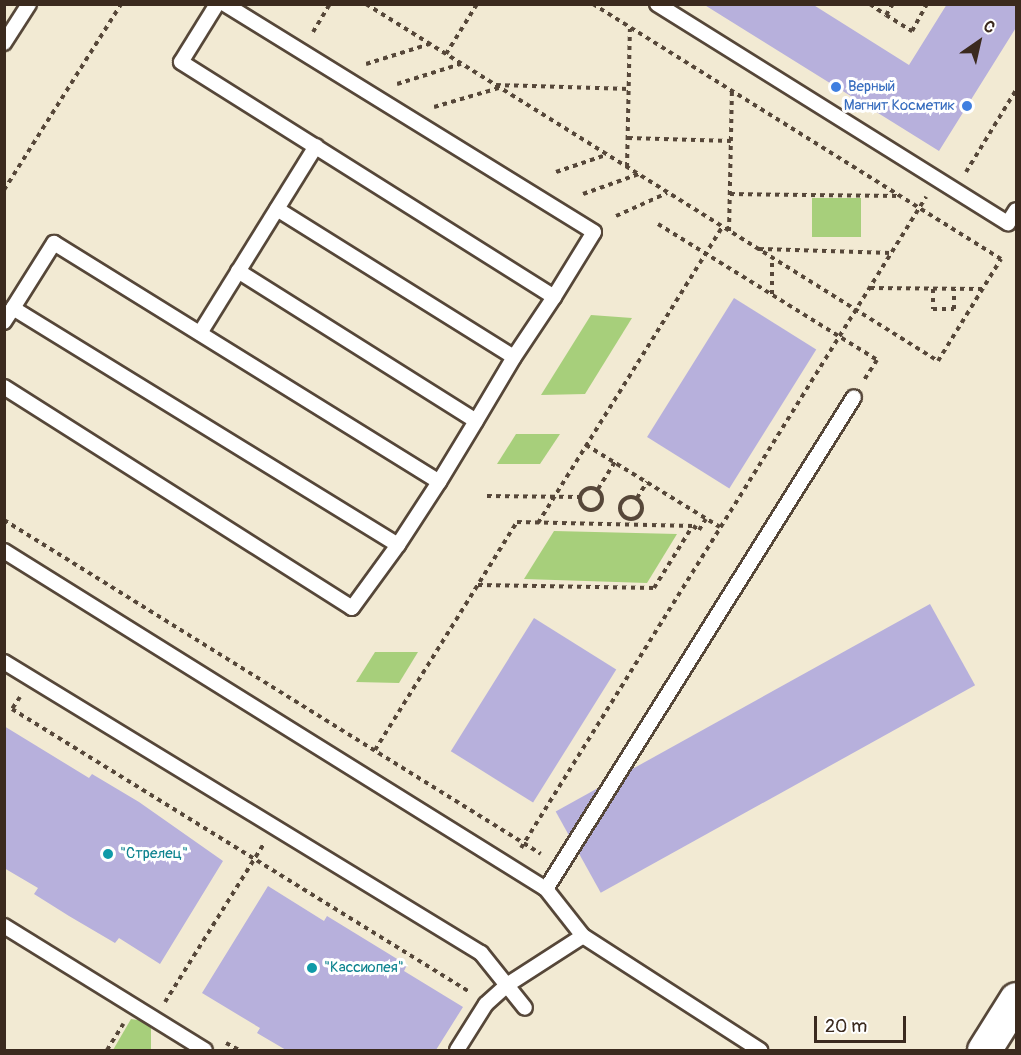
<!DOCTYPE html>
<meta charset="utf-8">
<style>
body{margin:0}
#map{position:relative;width:1021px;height:1055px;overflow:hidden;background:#f2ead3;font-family:Pangolin,sans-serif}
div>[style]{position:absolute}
.green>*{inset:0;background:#a7cf7b;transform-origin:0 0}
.building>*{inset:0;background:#b7b0dc;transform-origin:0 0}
.path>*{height:4px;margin-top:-2px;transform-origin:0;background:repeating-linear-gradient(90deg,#564739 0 4.5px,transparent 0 9px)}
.path>.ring{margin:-2px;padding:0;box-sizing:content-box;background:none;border:4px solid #564739;border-radius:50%}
.roads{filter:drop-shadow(2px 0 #564739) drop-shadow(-2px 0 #564739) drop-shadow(0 2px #564739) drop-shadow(0 -2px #564739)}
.service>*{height:14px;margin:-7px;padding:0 7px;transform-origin:7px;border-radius:7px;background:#fff}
.primary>*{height:33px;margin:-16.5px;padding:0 16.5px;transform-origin:16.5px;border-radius:16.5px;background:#fff}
.dots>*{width:16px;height:16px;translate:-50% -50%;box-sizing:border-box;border:3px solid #fff;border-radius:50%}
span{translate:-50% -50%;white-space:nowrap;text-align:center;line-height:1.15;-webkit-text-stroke:6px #fff;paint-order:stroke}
.shop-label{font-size:15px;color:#366cbe}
.left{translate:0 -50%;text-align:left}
.right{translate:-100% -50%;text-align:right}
.culture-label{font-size:15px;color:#0d838f}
.frame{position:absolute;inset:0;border:6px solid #3b2a1e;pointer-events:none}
.north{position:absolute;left:949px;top:12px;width:60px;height:60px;-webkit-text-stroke:4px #fff;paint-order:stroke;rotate:34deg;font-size:16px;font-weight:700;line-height:24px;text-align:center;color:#3b2a1e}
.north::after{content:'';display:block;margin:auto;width:21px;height:27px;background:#3b2a1e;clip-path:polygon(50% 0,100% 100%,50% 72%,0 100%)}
.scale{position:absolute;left:814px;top:1016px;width:92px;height:27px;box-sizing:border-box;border:3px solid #3b2a1e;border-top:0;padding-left:8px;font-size:18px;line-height:21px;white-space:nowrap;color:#3b2a1e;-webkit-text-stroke:4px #fff;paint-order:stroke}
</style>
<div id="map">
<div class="green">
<div style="left:812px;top:198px;width:49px;height:39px"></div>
<div style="clip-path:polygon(591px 315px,632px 318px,585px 394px,541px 395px)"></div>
<div style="clip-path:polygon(516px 434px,560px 434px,540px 464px,497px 464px)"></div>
<div style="clip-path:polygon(554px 531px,677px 534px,647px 583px,524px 579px)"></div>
<div style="clip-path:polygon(375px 652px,418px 652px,399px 683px,356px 682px)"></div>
<div style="clip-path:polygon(131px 1019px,151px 1022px,151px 1050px,113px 1050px)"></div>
</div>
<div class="building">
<div style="clip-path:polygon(703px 4px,812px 4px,909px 65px,947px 4px,1017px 4px,1017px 26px,939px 151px)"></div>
<div style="left:734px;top:298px;width:97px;height:164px;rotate:32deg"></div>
<div style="left:930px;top:604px;width:93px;height:428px;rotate:61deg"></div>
<div style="left:534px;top:618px;width:97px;height:157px;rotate:32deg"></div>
<div style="clip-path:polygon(4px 726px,89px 778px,92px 774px,139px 802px,223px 861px,160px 964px,119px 938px,115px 943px,69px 916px,34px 894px,38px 888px,4px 868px)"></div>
<div style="clip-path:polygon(268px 886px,324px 921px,327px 916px,407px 965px,404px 971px,463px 1007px,436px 1050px,286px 1050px,257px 1033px,260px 1028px,202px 993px)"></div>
</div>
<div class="path">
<div style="left:366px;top:4px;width:674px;rotate:31.97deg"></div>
<div style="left:938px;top:361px;width:120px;rotate:-58.3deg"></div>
<div style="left:1001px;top:259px;width:481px;rotate:-148deg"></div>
<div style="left:870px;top:4px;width:19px;rotate:35deg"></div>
<div style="left:886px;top:15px;width:13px;rotate:-58deg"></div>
<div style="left:886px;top:15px;width:31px;rotate:32deg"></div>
<div style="left:912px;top:31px;width:31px;rotate:-61deg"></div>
<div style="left:313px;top:32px;width:33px;rotate:-59deg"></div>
<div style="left:446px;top:54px;width:59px;rotate:-58.2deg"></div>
<div style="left:366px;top:64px;width:67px;rotate:-17.4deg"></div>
<div style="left:397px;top:84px;width:67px;rotate:-17.4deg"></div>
<div style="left:496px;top:85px;width:133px;rotate:1.7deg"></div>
<div style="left:434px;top:107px;width:68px;rotate:-16.3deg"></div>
<div style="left:628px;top:138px;width:103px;rotate:1.7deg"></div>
<div style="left:627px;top:167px;width:138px;rotate:-88.8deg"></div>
<div style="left:556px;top:172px;width:53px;rotate:-18.8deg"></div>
<div style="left:966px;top:172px;width:96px;rotate:-58.6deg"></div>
<div style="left:4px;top:190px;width:220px;rotate:-57.8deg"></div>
<div style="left:583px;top:194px;width:59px;rotate:-19.7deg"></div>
<div style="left:730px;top:194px;width:170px;rotate:0.7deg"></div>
<div style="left:616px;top:216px;width:56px;rotate:-24.3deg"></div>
<div style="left:658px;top:224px;width:258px;rotate:31.8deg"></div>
<div style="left:877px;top:360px;width:24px;rotate:123deg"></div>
<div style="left:729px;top:231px;width:140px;rotate:-88.8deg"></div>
<div style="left:759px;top:249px;width:132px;rotate:1.7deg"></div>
<div style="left:870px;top:288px;width:112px;rotate:0.5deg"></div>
<div style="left:933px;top:289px;width:20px;rotate:90deg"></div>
<div style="left:933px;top:309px;width:21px"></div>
<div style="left:954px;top:309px;width:20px;rotate:-90deg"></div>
<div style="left:772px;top:294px;width:37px;rotate:-90deg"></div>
<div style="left:586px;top:445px;width:157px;rotate:31.5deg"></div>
<div class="ring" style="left:580px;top:488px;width:18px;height:18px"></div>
<div style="left:598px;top:489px;width:32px;rotate:-58deg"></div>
<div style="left:487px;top:496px;width:93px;rotate:0.6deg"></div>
<div class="ring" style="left:620px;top:497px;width:18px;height:18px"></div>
<div style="left:637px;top:498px;width:19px;rotate:-58deg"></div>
<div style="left:4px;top:520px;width:632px;rotate:31.88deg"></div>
<div style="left:538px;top:523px;width:350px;rotate:-58.1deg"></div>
<div style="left:478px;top:585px;width:176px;rotate:1deg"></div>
<div style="left:654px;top:588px;width:72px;rotate:-58.1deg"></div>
<div style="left:20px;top:697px;width:14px;rotate:124deg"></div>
<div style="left:12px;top:709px;width:536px;rotate:31.73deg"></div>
<div style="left:375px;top:750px;width:269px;rotate:-58.1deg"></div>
<div style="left:517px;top:522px;width:176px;rotate:1.3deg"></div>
<div style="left:693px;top:526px;width:7px;rotate:34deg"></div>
<div style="left:699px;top:530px;width:13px;rotate:-58deg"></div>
<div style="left:521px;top:848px;width:767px;rotate:-58.11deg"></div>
<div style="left:165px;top:1002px;width:185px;rotate:-58deg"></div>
<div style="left:226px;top:1043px;width:15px;rotate:28deg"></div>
<div style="left:107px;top:1050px;width:31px;rotate:-58deg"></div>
</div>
<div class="roads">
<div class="service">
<div style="left:217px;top:4px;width:68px;rotate:121.8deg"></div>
<div style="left:181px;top:62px;width:441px;rotate:32.2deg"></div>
<div style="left:554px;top:297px;width:76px;rotate:-58.4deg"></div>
<div style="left:594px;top:232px;width:434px;rotate:-148.3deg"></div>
<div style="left:657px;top:4px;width:414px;rotate:32deg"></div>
<div style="left:1008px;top:223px;width:15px;rotate:-58deg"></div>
<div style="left:4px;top:43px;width:46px;rotate:-57.3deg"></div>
<div style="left:277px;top:209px;width:279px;rotate:32deg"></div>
<div style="left:514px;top:357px;width:72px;rotate:-56.3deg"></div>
<div style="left:238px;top:271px;width:281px;rotate:32.2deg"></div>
<div style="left:476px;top:421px;width:74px;rotate:-59.3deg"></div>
<div style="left:4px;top:322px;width:17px;rotate:-57deg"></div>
<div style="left:13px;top:308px;width:77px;rotate:-57.8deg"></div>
<div style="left:54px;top:243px;width:453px;rotate:31.8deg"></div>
<div style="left:439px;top:482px;width:75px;rotate:123.1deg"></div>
<div style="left:398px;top:545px;width:452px;rotate:-148.4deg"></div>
<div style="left:200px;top:333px;width:220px;rotate:-58.2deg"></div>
<div style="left:4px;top:387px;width:412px;rotate:32.4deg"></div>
<div style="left:352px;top:608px;width:78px;rotate:-53.9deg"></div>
<div style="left:439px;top:482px;width:71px;rotate:-58.8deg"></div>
<div style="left:4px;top:551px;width:639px;rotate:31.95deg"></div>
<div style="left:546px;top:889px;width:60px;rotate:51.8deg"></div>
<div style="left:583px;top:936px;width:211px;rotate:32.8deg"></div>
<div style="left:4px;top:662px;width:559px;rotate:31.39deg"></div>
<div style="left:481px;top:953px;width:70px;rotate:51.3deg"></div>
<div style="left:546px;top:889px;width:580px;rotate:-57.95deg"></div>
<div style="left:4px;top:926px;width:236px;rotate:31.7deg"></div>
<div style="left:457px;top:1050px;width:54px;rotate:-57.8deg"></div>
<div style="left:486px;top:1004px;width:28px;rotate:-42deg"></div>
<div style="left:507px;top:985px;width:90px;rotate:-32.8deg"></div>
</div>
<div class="primary">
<div style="left:984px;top:1050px;width:60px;rotate:-57.9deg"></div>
</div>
</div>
<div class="dots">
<div style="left:836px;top:87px;background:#3f7fe0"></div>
<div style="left:967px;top:106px;background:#3f7fe0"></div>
<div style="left:108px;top:854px;background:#0f9aa8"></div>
<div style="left:312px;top:968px;background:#0f9aa8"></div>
</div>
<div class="shop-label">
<span class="left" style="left:848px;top:87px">Верный</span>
<span class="right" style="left:955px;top:106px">Магнит Косметик</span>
</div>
<div class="culture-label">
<span class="left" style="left:120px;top:854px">"Стрелец"</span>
<span class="left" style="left:324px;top:968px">"Кассиопея"</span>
</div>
<div class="frame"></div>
<div class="north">С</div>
<div class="scale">20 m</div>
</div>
